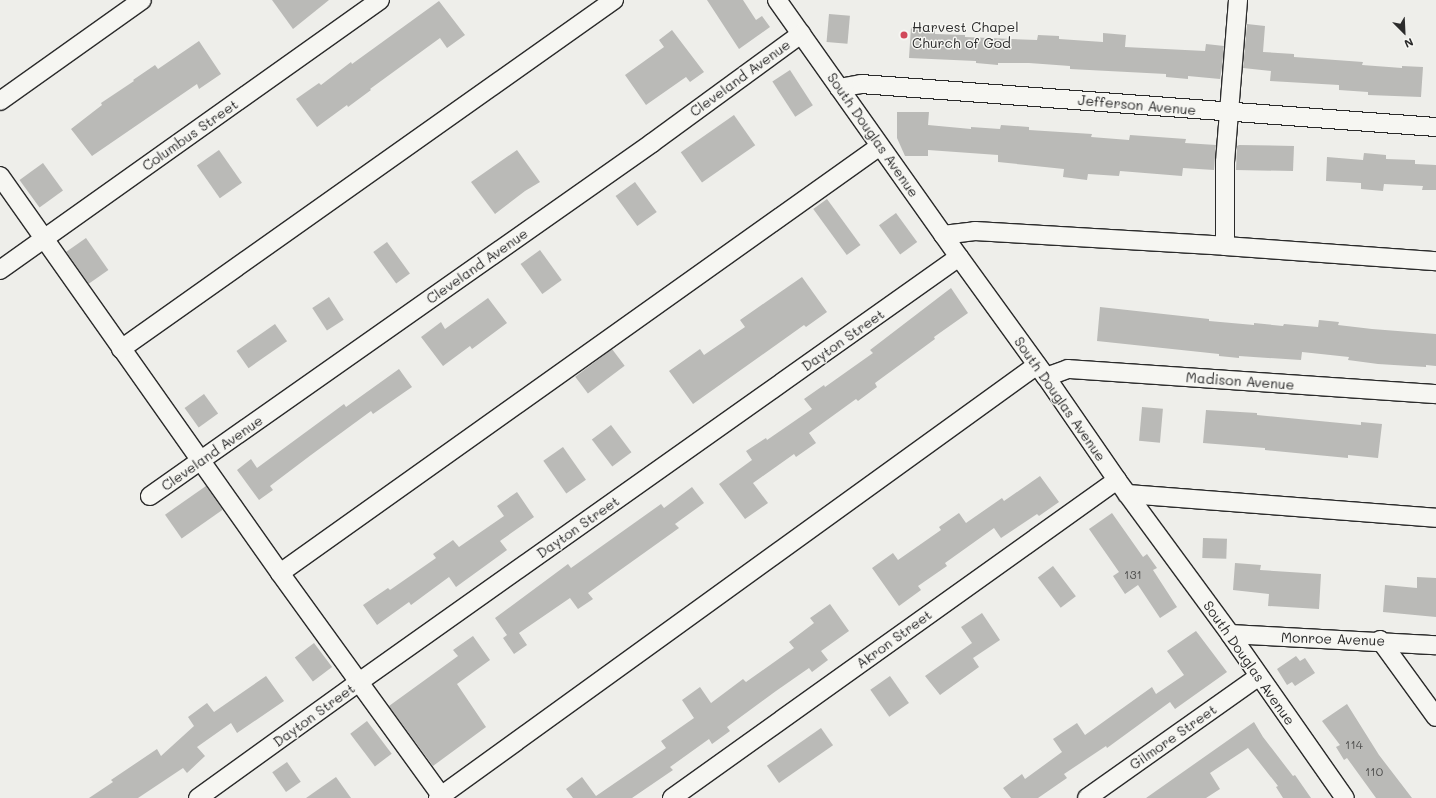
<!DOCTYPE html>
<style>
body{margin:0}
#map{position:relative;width:1436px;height:798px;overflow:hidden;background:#eeeeea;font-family:Mali,sans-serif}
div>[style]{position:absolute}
.building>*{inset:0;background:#babab7;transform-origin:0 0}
.roads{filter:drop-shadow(1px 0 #2b2b2b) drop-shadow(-1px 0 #2b2b2b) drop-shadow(0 1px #2b2b2b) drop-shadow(0 -1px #2b2b2b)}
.minor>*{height:18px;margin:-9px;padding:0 9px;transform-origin:9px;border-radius:9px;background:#f6f6f2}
.dots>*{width:11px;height:11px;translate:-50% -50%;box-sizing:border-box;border:2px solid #f6f6f2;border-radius:50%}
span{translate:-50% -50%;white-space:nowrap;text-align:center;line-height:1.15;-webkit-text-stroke:3px #f6f6f2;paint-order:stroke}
.number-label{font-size:12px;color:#4f4f4e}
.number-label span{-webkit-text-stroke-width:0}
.poi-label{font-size:14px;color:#2b2b2b}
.left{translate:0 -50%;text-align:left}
.street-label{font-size:14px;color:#2b2b2b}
.north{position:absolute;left:1384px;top:12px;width:40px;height:40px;-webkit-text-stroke:3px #f6f6f2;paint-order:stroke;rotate:156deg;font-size:11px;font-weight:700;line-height:16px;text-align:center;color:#2b2b2b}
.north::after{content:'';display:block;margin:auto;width:14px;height:18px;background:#2b2b2b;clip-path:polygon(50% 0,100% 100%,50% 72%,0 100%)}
</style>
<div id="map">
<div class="building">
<div style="clip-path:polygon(272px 0,329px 0,293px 29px)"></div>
<div style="clip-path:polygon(707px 0,743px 0,756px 20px,762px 16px,770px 27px,739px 49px)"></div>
<div style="clip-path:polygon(439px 1px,465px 35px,447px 48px,440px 38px,370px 89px,371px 90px,348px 107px,347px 105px,317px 127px,296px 99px,319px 83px,321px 85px,351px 62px,352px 64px)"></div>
<div style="left:829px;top:14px;width:21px;height:28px;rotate:5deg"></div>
<div style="clip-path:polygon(1247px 24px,1265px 26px,1263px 52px,1294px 54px,1294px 57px,1363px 62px,1362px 65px,1402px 68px,1402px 66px,1423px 67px,1421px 97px,1368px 95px,1368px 92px,1339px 90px,1339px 85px,1270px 81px,1271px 71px,1243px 68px)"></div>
<div style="clip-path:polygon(911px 27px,935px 29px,935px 34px,965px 35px,965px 37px,1037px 40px,1038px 35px,1059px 36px,1059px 39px,1103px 42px,1103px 33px,1126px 35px,1125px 47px,1205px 51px,1206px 44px,1224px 46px,1222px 67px,1220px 79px,1188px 76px,1188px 79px,1166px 77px,1166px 74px,1070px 69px,1070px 66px,1029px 63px,998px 63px,998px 65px,976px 63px,976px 61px,909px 58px)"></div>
<div style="clip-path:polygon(672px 30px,704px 72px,690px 82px,686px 77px,646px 105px,625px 75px,664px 47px,659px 40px)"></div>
<div style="clip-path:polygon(199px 41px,221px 74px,199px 89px,197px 84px,92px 156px,71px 129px,102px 105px,101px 103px,134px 81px,133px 80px,155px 65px,158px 69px)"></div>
<div style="left:790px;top:70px;width:42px;height:21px;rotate:57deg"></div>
<div style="clip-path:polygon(897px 112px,929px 112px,928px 125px,971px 129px,971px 127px,1000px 129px,1001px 125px,1029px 127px,1029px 130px,1092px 134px,1091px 137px,1129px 140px,1130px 135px,1186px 139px,1185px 143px,1216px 145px,1214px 170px,1183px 168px,1182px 176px,1120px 171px,1119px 176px,1088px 174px,1087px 180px,1063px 177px,1064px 169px,998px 162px,998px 155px,928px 150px,928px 156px,905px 156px,897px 138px)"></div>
<div style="left:734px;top:115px;width:37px;height:65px;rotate:55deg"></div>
<div style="clip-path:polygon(1239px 145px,1294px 146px,1293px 171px,1236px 170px,1237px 146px)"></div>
<div style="left:219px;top:150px;width:40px;height:27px;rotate:55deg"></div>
<div style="clip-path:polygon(517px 150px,540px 182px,525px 191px,495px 214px,471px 182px)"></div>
<div style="clip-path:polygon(1364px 153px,1386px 155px,1386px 159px,1415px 160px,1415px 164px,1436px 165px,1436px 190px,1422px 190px,1423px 186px,1384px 184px,1383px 191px,1361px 189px,1361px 183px,1326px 181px,1327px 157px,1363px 160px)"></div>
<div style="left:43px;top:163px;width:34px;height:29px;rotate:54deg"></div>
<div style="left:635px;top:182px;width:37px;height:24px;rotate:54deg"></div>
<div style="left:827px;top:199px;width:57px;height:17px;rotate:54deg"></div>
<div style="left:896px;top:213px;width:36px;height:21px;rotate:54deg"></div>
<div style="left:86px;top:238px;width:39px;height:24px;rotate:55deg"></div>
<div style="left:387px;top:242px;width:39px;height:17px;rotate:54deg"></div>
<div style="left:540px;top:250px;width:37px;height:24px;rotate:54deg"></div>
<div style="clip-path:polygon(802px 277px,827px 312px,806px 327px,804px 325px,693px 404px,669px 371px,700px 349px,704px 355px,745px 327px,740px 320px)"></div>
<div style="clip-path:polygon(951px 288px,968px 313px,934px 337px,935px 339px,875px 383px,877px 387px,858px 401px,856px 399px,809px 433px,816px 443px,796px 457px,794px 454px,753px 483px,768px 503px,745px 519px,719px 484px,752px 460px,746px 451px,766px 438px,767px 440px,812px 409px,804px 399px,824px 385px,825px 387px,873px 353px,870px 350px)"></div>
<div style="left:329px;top:297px;width:27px;height:20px;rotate:57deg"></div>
<div style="clip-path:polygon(488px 298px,507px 323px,472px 349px,470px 346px,443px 366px,421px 337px,441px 322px,445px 329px)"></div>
<div style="clip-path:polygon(1100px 307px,1209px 319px,1209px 321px,1254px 325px,1254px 323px,1283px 326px,1284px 324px,1318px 327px,1319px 320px,1339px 322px,1338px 325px,1372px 329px,1436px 334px,1436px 366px,1426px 365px,1426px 367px,1378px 364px,1348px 360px,1349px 357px,1302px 352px,1301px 360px,1239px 356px,1239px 358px,1219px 356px,1219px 354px,1097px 341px)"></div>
<div style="left:275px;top:324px;width:21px;height:47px;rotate:55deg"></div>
<div style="left:612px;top:349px;width:21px;height:46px;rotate:53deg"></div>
<div style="clip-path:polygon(399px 369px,412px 387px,373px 414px,371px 411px,311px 455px,270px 486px,273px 490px,259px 500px,237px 470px,251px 459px,257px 468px,344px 404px,346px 407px)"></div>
<div style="left:204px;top:394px;width:24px;height:24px;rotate:54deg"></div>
<div style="left:1142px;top:407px;width:21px;height:34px;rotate:5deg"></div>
<div style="clip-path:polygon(1206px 410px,1257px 413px,1257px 415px,1361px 425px,1361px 422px,1382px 424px,1378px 458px,1348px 455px,1348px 458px,1265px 450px,1265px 448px,1203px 443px)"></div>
<div style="left:611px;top:425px;width:34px;height:24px;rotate:53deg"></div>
<div style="left:563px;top:447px;width:40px;height:24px;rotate:55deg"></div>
<div style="clip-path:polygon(1040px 476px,1059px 502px,1039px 516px,1037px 514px,1001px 538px,994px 528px,945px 563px,947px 566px,918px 586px,921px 590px,899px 606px,872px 568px,893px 553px,898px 560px,941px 530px,939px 527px,959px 513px,966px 523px,1002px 498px,1004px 501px)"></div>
<div style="left:206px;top:486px;width:29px;height:50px;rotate:55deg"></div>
<div style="clip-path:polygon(692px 487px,704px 503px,675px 524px,679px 528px,588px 593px,593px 599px,578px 609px,570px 598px,519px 633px,527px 645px,514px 654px,503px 638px,507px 635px,495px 618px,568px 564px,571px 568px,661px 504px,664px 508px)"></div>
<div style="clip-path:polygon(517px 492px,534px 517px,500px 541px,507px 550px,456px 587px,449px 577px,411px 605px,409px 602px,377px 625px,363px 605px,388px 588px,390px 590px,436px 558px,433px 554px,453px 540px,459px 547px,504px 516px,497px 506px)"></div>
<div style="clip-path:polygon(1112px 513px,1143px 557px,1147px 554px,1157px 568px,1153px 570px,1177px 607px,1160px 618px,1138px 585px,1125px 594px,1113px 576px,1119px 572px,1089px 529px)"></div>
<div style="left:1203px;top:538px;width:24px;height:20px;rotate:2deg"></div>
<div style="clip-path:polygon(1235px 563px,1261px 565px,1260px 570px,1321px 574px,1319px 609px,1268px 606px,1269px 594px,1233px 590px)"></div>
<div style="left:1053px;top:566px;width:38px;height:19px;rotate:53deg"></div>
<div style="clip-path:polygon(1417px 577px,1436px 578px,1436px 617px,1383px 612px,1385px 585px,1417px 588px)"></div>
<div style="clip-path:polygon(830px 604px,849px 631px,821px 651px,828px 660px,812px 672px,809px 668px,776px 691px,727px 727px,730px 731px,712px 744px,709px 739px,670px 767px,673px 770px,632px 798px,573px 798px,566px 789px,582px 777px,596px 796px,666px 748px,661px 741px,694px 718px,682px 700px,700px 687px,711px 703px,743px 679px,746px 682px,794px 648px,789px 642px,814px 623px,810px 618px)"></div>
<div style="clip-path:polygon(982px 613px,1000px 640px,973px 658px,979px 667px,940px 695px,925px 676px,972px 643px,961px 627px)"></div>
<div style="clip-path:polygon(1196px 631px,1227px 672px,1175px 709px,1170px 702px,1107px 748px,1106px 746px,1064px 774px,1067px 778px,1038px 798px,1011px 798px,1003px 788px,1022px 774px,1025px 779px,1062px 752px,1053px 739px,1077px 723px,1085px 735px,1152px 687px,1156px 694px,1184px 675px,1167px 651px)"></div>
<div style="clip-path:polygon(473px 636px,490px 660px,457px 684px,486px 727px,433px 766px,389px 706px,458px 656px,453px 650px)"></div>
<div style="left:314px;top:643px;width:30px;height:24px;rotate:53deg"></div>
<div style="clip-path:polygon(1296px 656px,1300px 661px,1305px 658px,1315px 673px,1295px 686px,1292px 682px,1287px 685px,1277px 669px)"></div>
<div style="clip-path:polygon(266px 676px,284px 701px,237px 733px,231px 723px,197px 747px,205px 756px,187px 773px,183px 768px,138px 798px,89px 798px,113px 782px,111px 780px,157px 749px,161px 756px,194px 726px,188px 717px,207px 703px,214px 712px)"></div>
<div style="left:890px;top:676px;width:33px;height:24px;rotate:55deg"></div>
<div style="clip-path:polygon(1347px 704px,1379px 755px,1412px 798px,1376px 798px,1347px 758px,1344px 760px,1336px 747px,1340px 745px,1322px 721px)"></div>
<div style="left:367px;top:721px;width:41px;height:21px;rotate:53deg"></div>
<div style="clip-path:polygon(1254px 722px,1263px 737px,1293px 776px,1295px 775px,1311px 798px,1283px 798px,1276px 787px,1278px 786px,1248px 748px,1210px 773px,1220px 789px,1206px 798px,1146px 798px)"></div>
<div style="left:821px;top:728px;width:21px;height:66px;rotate:55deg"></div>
<div style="left:287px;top:762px;width:24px;height:18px;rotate:55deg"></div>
<div style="clip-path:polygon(336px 777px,351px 798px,306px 798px)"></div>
</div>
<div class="roads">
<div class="minor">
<div style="left:777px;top:0;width:315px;rotate:54.7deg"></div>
<div style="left:959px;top:257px;width:148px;rotate:54.1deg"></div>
<div style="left:1046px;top:377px;width:125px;rotate:55.4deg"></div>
<div style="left:1117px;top:480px;width:191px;rotate:53.7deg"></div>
<div style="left:1230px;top:634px;width:200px;rotate:55deg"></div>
<div style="left:839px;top:88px;width:22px;rotate:-10deg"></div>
<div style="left:861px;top:84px;width:577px;rotate:4.28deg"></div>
<div style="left:0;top:101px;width:174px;rotate:-35.4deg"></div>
<div style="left:0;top:176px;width:486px;rotate:54.8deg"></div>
<div style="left:280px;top:573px;width:278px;rotate:54.1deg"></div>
<div style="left:943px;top:235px;width:32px;rotate:-7deg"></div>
<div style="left:975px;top:231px;width:250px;rotate:3.4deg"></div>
<div style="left:1225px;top:246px;width:212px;rotate:4.1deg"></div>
<div style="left:1225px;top:246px;width:84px;rotate:-90deg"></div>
<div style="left:1225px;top:162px;width:163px;rotate:-85.4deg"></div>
<div style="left:0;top:270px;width:466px;rotate:-35.4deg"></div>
<div style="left:121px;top:349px;width:604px;rotate:-35.3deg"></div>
<div style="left:1046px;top:377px;width:23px;rotate:-20deg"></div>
<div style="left:1068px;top:369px;width:369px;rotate:3.9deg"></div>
<div style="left:1127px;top:494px;width:310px;rotate:4.4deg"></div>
<div style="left:150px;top:496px;width:614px;rotate:-35.11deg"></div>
<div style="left:652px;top:143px;width:185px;rotate:-36.2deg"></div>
<div style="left:280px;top:573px;width:736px;rotate:-35.44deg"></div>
<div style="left:1230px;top:634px;width:206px;rotate:3.1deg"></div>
<div style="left:1380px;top:640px;width:95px;rotate:54deg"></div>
<div style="left:198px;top:798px;width:198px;rotate:-35.8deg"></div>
<div style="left:359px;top:682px;width:735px;rotate:-35.31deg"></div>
<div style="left:438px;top:798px;width:739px;rotate:-35.86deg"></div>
<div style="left:672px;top:798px;width:547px;rotate:-35.55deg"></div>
<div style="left:1087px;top:798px;width:209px;rotate:-35.3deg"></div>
</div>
</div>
<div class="dots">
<div style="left:904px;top:35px;background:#d1495b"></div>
</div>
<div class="number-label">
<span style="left:1133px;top:575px">131</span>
<span style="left:1354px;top:745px">114</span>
<span style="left:1374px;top:772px">110</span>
</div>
<div class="poi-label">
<span class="left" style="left:912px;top:35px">Harvest Chapel<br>Church of God</span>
</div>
<div class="street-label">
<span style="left:740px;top:78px;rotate:-36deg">Cleveland Avenue</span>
<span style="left:1137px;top:105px;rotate:5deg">Jefferson Avenue</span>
<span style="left:190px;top:135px;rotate:-35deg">Columbus Street</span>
<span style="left:873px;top:135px;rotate:55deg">South Douglas Avenue</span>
<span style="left:477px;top:266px;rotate:-35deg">Cleveland Avenue</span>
<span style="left:843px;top:340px;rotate:-35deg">Dayton Street</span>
<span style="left:1240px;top:381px;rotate:4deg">Madison Avenue</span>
<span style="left:1060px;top:399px;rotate:55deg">South Douglas Avenue</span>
<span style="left:212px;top:453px;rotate:-35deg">Cleveland Avenue</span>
<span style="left:578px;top:527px;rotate:-35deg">Dayton Street</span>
<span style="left:894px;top:639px;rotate:-36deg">Akron Street</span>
<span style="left:1333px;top:639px;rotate:2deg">Monroe Avenue</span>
<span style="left:1249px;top:663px;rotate:55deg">South Douglas Avenue</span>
<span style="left:314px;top:715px;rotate:-36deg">Dayton Street</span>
<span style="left:1173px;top:737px;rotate:-35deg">Gilmore Street</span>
</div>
<div class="north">N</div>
</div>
